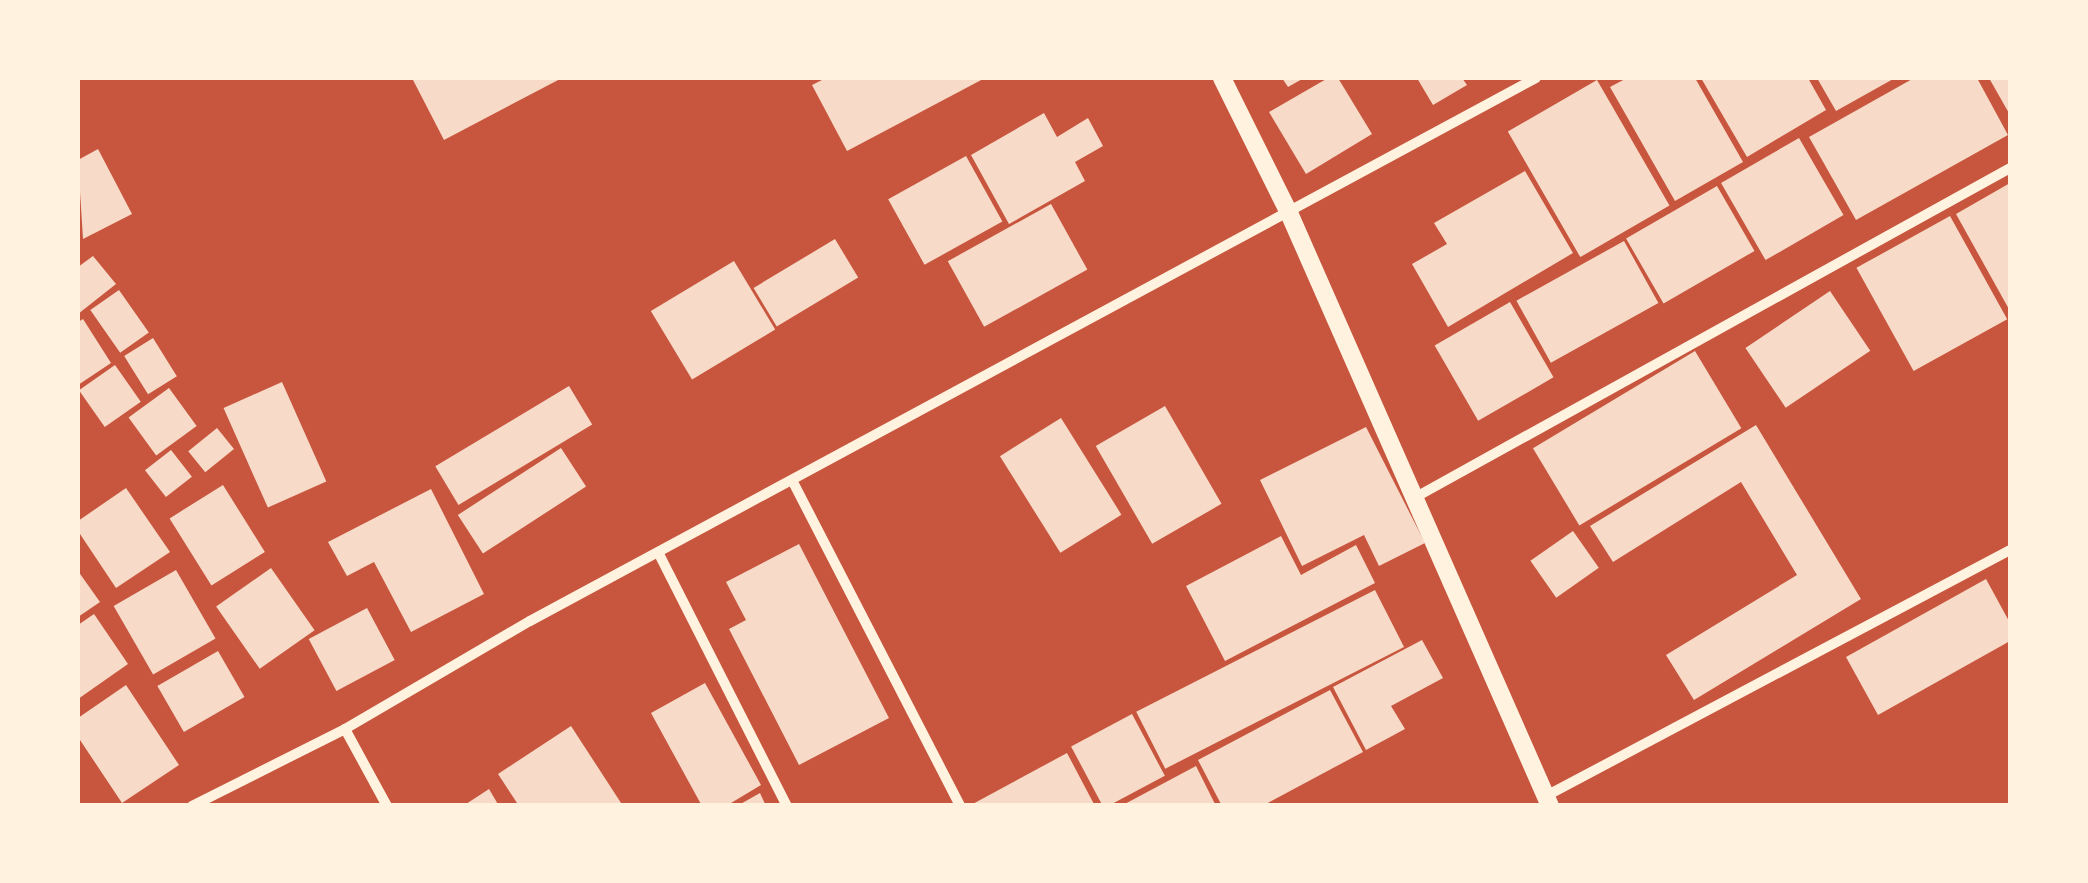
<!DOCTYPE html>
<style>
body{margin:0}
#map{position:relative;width:2088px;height:883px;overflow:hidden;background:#c8553d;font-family:"Titillium Web",sans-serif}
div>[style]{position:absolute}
.building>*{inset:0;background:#f7dbc8;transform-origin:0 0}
.minor>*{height:10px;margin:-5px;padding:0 5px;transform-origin:5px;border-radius:5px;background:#fff3e0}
.tertiary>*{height:18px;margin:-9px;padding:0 9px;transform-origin:9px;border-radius:9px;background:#fff3e0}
span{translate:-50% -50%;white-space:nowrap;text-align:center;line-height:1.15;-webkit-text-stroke:8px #fff3e0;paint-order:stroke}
.frame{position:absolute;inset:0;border:80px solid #fff3e0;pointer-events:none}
</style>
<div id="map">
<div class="building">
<div style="clip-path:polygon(412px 78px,562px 78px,444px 140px)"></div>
<div style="clip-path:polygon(826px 78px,985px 78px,847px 151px,812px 85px)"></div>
<div style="clip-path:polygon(1282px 78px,1304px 78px,1288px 87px)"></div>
<div style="clip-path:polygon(1328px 78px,1338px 78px,1372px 134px,1306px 174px,1269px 112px)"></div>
<div style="clip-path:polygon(1417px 78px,1462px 78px,1467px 85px,1433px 105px)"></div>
<div style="clip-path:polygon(1627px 78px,1695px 78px,1743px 162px,1675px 201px,1610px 87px)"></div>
<div style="clip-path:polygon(1701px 78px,1808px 78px,1826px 110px,1747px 157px)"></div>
<div style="clip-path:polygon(1817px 78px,1895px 78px,1836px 111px)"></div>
<div style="clip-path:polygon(1914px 78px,1977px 78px,2008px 135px,1856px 220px,1809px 137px)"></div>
<div style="clip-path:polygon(1989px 78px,2010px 78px,2010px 115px)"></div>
<div style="left:1597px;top:80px;width:145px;height:103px;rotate:60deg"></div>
<div style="clip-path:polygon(1044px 113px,1057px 137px,1088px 118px,1103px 146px,1075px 162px,1085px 181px,1009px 224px,971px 155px)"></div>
<div style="left:1799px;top:138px;width:89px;height:90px;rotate:60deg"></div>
<div style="clip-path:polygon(98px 149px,132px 214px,83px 239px,78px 160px)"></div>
<div style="left:966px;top:156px;width:75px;height:89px;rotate:61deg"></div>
<div style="clip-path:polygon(1525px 171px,1573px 253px,1448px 327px,1412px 264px,1447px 244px,1434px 223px)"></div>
<div style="clip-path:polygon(2010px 183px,2010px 311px,1956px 214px)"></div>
<div style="left:1717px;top:186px;width:75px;height:105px;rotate:60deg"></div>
<div style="left:1051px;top:204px;width:75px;height:118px;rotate:61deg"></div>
<div style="left:1950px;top:216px;width:118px;height:107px;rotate:61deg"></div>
<div style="left:835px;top:239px;width:45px;height:95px;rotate:59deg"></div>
<div style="left:1624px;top:241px;width:71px;height:123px;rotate:61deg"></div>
<div style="clip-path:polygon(93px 256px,116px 284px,78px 314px,78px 267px)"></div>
<div style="left:734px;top:261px;width:80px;height:97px;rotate:59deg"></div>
<div style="left:119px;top:290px;width:52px;height:35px;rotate:55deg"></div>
<div style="left:1830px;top:291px;width:72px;height:102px;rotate:56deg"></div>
<div style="left:1510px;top:302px;width:87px;height:87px;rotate:60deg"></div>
<div style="clip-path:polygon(83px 319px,111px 363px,78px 385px,78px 322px)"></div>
<div style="left:153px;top:338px;width:45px;height:34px;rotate:58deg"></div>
<div style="left:1695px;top:351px;width:90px;height:189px;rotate:59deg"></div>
<div style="left:115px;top:365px;width:45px;height:44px;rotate:55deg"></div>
<div style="left:282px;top:382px;width:109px;height:64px;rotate:66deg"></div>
<div style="left:569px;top:386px;width:45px;height:156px;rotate:59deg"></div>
<div style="left:169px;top:388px;width:47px;height:50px;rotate:54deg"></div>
<div style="left:1165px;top:406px;width:113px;height:80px;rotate:60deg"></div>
<div style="left:1061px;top:418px;width:114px;height:72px;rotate:58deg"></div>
<div style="clip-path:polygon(1756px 425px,1861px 599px,1694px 700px,1666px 655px,1797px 575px,1741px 482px,1613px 562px,1590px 526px)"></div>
<div style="clip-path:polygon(1366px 427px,1425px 543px,1379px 566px,1364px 535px,1302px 566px,1260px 480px)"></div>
<div style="left:217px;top:428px;width:27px;height:37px;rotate:51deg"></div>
<div style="left:561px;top:448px;width:46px;height:123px;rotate:57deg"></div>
<div style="left:171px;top:450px;width:34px;height:33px;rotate:52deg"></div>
<div style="left:223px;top:485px;width:79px;height:63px;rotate:58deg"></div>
<div style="clip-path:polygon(126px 488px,170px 552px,116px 588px,78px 531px,78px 521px)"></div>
<div style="clip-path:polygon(431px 489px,484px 594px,411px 632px,374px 562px,347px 576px,328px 542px)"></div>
<div style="left:1573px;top:531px;width:45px;height:52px;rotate:55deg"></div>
<div style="clip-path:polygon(1281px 536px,1301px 575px,1356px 545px,1375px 583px,1225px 661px,1186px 586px)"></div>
<div style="clip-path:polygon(799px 544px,889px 718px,799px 765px,729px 629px,746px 620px,726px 582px)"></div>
<div style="left:271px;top:568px;width:76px;height:67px;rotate:55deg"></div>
<div style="left:176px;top:570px;width:79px;height:72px;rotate:60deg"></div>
<div style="clip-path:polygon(78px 571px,100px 602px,78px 617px)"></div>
<div style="clip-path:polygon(1986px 579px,2010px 623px,2010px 641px,1878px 715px,1846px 657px)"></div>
<div style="left:1375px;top:590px;width:64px;height:268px;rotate:63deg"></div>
<div style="left:367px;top:608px;width:59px;height:66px;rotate:62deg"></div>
<div style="clip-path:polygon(94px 614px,128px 664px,78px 699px,78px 625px)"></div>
<div style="clip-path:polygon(1422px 640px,1443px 678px,1391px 706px,1405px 729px,1366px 750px,1333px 687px)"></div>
<div style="left:218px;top:651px;width:53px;height:70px;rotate:60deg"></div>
<div style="clip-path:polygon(705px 683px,761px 785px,726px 806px,702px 806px,651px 713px)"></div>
<div style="clip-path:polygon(126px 685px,179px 765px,122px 803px,78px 737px,78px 718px)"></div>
<div style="clip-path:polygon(1330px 690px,1363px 752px,1262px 806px,1222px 806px,1198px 760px)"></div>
<div style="left:1132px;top:714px;width:70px;height:69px;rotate:62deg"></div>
<div style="clip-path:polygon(571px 726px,623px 806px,519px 806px,498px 774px)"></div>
<div style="clip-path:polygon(1067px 753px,1095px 806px,969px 806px)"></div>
<div style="clip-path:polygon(1196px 766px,1216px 806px,1121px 806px)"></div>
<div style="clip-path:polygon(489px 789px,499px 806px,463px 806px)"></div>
<div style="clip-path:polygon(760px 793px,766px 806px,737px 806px)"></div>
</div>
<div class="minor">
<div style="left:793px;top:482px;width:365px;rotate:62.7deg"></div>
<div style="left:1416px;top:497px;width:679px;rotate:-28.98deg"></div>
<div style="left:659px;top:554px;width:283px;rotate:63.1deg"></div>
<div style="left:345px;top:729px;width:88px;rotate:61.4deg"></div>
<div style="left:1546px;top:796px;width:525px;rotate:-27.93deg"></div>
<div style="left:192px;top:806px;width:171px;rotate:-26.7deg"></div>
<div style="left:345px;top:729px;width:214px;rotate:-30.3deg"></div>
<div style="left:530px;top:621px;width:1143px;rotate:-28.36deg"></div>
</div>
<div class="tertiary">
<div style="left:1222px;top:78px;width:151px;rotate:63.6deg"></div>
<div style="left:1289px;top:213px;width:648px;rotate:66.24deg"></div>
</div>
<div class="frame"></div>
</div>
